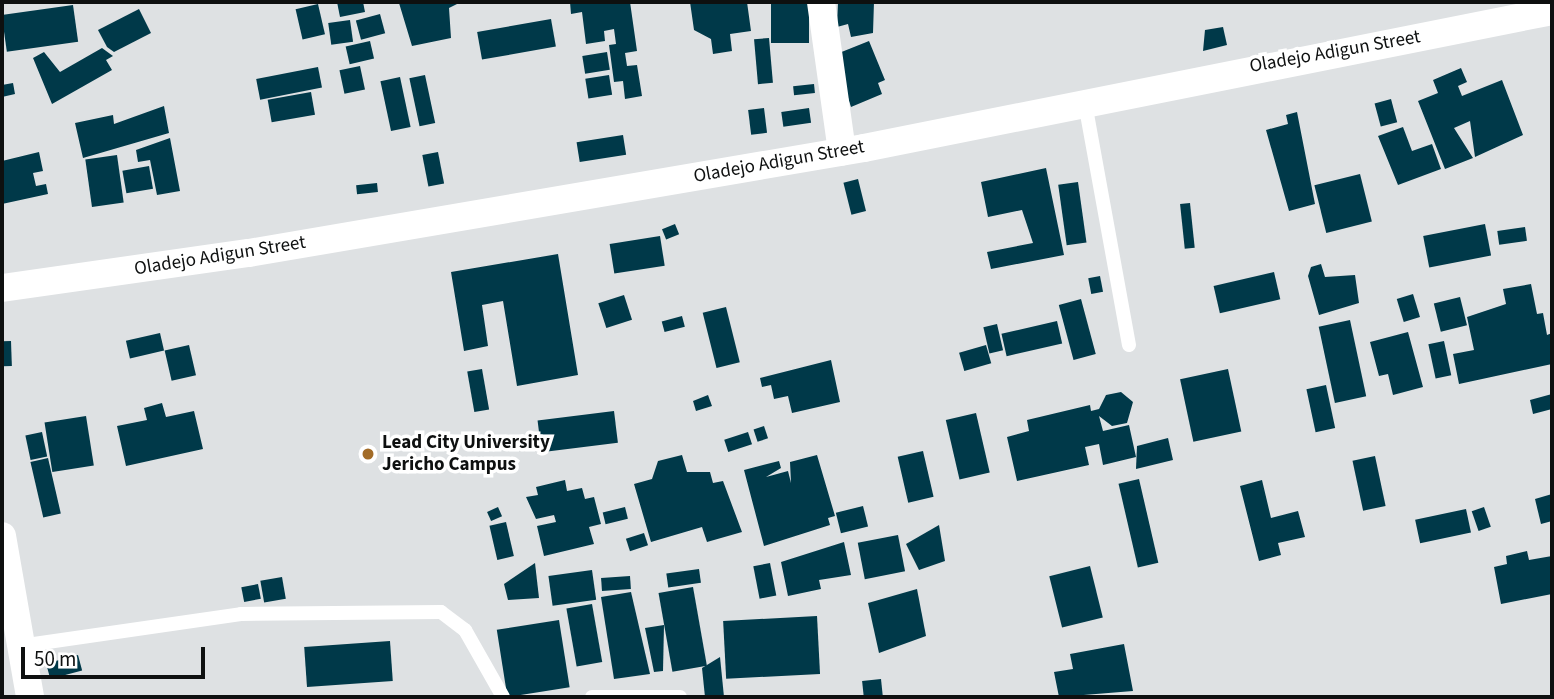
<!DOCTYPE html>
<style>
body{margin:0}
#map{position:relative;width:1554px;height:699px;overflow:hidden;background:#dee1e3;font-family:"Source Sans 3",sans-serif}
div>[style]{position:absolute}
.building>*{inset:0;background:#003949;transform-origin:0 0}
.lane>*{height:14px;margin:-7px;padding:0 7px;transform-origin:7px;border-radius:7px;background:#fff}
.street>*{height:28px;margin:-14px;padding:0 14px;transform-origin:14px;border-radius:14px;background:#fff}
.dots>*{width:19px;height:19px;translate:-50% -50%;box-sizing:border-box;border:4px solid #fff;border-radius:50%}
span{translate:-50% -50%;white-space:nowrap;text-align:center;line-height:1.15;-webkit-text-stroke:7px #fff;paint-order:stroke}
.street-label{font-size:19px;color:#0e1010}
.poi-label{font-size:19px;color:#0e1010;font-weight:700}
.left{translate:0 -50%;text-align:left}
.frame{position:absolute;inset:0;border:4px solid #0e1010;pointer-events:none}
.scale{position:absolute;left:21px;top:647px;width:184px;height:32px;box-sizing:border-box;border:4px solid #0e1010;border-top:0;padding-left:9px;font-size:21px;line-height:24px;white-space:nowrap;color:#0e1010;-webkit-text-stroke:5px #fff;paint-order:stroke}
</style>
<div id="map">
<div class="building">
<div style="clip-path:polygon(337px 2px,363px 2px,365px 12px,340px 17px)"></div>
<div style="clip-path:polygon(461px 2px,449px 8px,451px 38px,412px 46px,399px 3px)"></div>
<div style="clip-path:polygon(570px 2px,630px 2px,637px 51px,625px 53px,627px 66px,637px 65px,642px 96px,625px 99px,623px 81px,614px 82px,609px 45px,616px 44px,614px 29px,604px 31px,605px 41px,586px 44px,582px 12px,571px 14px)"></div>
<div style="clip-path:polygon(690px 2px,747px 2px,751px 31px,730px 34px,732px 51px,713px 54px,711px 39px,694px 30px)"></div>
<div style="left:771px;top:2px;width:38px;height:41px"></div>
<div style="clip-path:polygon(838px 2px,874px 2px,873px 33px,851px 37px,848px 24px,837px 27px)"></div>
<div style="left:318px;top:4px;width:31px;height:23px;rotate:77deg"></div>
<div style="left:73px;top:5px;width:37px;height:72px;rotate:82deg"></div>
<div style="clip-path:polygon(139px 9px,151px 33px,114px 52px,107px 47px,98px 30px)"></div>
<div style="left:380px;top:14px;width:20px;height:25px;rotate:75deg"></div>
<div style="left:551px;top:19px;width:28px;height:75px;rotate:80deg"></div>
<div style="left:350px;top:20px;width:22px;height:22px;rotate:82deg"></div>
<div style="clip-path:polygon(1223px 27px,1227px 45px,1203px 51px,1205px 30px)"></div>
<div style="left:769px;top:38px;width:45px;height:15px;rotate:85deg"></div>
<div style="left:370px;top:41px;width:18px;height:25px;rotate:77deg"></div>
<div style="clip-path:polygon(869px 41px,885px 80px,878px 83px,882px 94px,851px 107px,834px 55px)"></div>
<div style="clip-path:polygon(102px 48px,113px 56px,106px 60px,112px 70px,52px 104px,33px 58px,44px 52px,60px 72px)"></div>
<div style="left:607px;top:52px;width:18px;height:25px;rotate:81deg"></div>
<div style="left:360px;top:66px;width:24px;height:21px;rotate:78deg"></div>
<div style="left:318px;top:67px;width:21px;height:63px;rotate:79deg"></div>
<div style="clip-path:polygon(1461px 68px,1467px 82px,1458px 86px,1462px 96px,1502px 80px,1523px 135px,1475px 157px,1470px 121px,1454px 128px,1473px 158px,1445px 169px,1418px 101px,1438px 93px,1433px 80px)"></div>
<div style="left:425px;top:75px;width:49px;height:16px;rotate:78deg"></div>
<div style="left:609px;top:75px;width:20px;height:24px;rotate:81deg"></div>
<div style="left:400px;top:77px;width:51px;height:20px;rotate:78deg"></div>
<div style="clip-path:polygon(13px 83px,15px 94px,2px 97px,2px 85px)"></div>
<div style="left:814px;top:84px;width:9px;height:21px;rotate:84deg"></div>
<div style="left:311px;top:92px;width:23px;height:44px;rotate:80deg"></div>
<div style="left:1391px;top:99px;width:24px;height:17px;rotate:75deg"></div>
<div style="clip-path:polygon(164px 106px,169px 133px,83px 158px,75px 123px,113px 115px,114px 124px)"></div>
<div style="left:764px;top:108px;width:25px;height:16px;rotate:83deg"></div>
<div style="left:809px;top:108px;width:15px;height:28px;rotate:82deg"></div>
<div style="clip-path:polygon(1297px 112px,1315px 204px,1289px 211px,1266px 130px,1288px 124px,1286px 115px)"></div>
<div style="clip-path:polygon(1403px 127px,1412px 151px,1432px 144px,1441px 169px,1398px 185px,1378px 136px)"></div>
<div style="left:623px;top:135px;width:20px;height:47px;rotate:81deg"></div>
<div style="clip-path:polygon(170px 138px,180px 191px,157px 195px,150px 160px,138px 162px,136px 150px)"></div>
<div style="clip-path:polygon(39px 152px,43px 171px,33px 173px,36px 186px,46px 184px,48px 194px,2px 204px,2px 161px)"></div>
<div style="left:438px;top:152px;width:32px;height:16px;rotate:79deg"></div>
<div style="left:117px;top:155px;width:48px;height:32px;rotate:82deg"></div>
<div style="left:149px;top:166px;width:23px;height:27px;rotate:80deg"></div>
<div style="clip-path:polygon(1046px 168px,1064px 255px,991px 269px,987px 252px,1033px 243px,1022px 210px,988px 217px,981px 182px)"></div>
<div style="left:1360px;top:174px;width:49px;height:47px;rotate:76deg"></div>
<div style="left:858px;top:179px;width:33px;height:15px;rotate:76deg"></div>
<div style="left:1078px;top:182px;width:61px;height:20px;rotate:82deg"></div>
<div style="left:377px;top:183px;width:9px;height:21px;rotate:84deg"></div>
<div style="left:1190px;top:203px;width:45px;height:10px;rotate:84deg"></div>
<div style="left:675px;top:224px;width:11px;height:14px;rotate:68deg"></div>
<div style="left:1485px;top:224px;width:32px;height:63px;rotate:79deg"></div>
<div style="left:1525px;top:227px;width:14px;height:28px;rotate:82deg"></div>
<div style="left:660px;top:236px;width:30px;height:51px;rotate:81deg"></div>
<div style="clip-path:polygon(558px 254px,578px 375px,517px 386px,503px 301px,482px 305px,488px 346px,464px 351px,451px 272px)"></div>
<div style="clip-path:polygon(1321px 264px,1325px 277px,1355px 275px,1359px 303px,1319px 315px,1308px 276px,1311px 267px)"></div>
<div style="left:1274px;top:272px;width:28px;height:62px;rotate:77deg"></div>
<div style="left:1100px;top:276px;width:16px;height:12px;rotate:79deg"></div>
<div style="clip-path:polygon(1531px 284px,1537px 314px,1543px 313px,1547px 335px,1552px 333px,1552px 364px,1459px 384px,1453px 354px,1474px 350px,1467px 317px,1506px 304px,1503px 289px)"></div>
<div style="left:1413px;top:294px;width:24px;height:17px;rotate:73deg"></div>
<div style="left:624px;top:295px;width:26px;height:27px;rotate:72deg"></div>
<div style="left:1460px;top:297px;width:29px;height:27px;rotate:76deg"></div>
<div style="left:1081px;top:299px;width:57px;height:23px;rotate:75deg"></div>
<div style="left:726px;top:307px;width:57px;height:24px;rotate:76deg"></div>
<div style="left:682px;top:316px;width:11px;height:21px;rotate:75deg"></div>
<div style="left:1350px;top:320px;width:78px;height:32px;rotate:78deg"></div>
<div style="left:1057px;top:321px;width:23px;height:57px;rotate:77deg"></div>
<div style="left:997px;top:324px;width:27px;height:14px;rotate:77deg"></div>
<div style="clip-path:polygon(1408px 332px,1423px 387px,1393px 395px,1388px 374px,1379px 376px,1370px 342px)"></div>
<div style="left:160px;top:333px;width:18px;height:35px;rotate:77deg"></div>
<div style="left:11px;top:341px;width:25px;height:9px;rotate:88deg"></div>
<div style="left:1444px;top:341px;width:35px;height:16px;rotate:78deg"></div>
<div style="left:189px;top:345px;width:31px;height:25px;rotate:77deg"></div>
<div style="left:986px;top:345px;width:19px;height:28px;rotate:74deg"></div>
<div style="clip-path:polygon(831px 360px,840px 402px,792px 413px,788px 396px,774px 399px,771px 385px,762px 387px,760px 378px)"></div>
<div style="left:482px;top:369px;width:41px;height:15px;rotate:80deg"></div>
<div style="left:1228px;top:369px;width:64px;height:49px;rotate:78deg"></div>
<div style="left:1326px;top:385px;width:44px;height:20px;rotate:78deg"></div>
<div style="clip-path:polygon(1121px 392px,1133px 402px,1127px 423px,1112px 426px,1099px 416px,1103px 431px,1129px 425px,1136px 457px,1103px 465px,1099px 444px,1085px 447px,1089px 465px,1017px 481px,1007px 437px,1029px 431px,1027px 420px,1090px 405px,1091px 411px,1099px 409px,1106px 395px)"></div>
<div style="clip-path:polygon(1552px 394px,1552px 409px,1533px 414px,1530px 400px)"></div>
<div style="clip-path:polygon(708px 395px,712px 406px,696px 411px,693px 401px)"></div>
<div style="clip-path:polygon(162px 403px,166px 417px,194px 411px,203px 449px,126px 466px,117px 426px,147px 420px,144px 408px)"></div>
<div style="left:614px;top:411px;width:32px;height:77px;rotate:83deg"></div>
<div style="left:976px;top:413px;width:61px;height:31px;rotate:77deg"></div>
<div style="left:86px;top:416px;width:50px;height:42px;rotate:81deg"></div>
<div style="left:764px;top:426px;width:13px;height:11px;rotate:72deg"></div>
<div style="left:42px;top:432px;width:25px;height:17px;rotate:78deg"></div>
<div style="left:748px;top:432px;width:13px;height:25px;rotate:72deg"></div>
<div style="clip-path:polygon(1168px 438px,1173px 460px,1136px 469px,1137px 446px)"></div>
<div style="left:923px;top:451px;width:47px;height:26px;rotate:77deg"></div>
<div style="clip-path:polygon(682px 455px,687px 472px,710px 472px,713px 483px,723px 481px,742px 532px,707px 542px,702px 527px,651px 542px,634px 484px,652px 479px,658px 461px)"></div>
<div style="clip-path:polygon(817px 455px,835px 516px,828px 518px,830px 525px,764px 546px,744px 470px,779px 461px,781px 468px,766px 477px,788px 471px,791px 483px,790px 462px)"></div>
<div style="left:1375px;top:456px;width:51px;height:23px;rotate:78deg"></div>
<div style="left:48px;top:458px;width:57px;height:18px;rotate:77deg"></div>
<div style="left:1139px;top:479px;width:86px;height:21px;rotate:77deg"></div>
<div style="clip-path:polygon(565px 480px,567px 491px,582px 488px,585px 499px,594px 497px,601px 524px,589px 527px,594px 544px,544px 556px,537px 526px,556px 522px,554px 515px,536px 519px,526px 497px,538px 495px,536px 487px)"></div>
<div style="clip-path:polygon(1262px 480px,1271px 518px,1298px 511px,1305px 537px,1278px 543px,1281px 555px,1259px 561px,1240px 486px)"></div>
<div style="clip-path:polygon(1552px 494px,1552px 521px,1541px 524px,1535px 499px)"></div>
<div style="left:863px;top:506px;width:21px;height:28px;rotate:76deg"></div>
<div style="left:498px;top:507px;width:10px;height:12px;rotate:66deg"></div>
<div style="left:625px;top:507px;width:12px;height:23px;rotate:76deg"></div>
<div style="left:1484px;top:507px;width:21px;height:13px;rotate:71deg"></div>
<div style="left:1466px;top:509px;width:24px;height:52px;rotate:78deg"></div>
<div style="left:506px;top:522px;width:35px;height:17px;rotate:77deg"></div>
<div style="clip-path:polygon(939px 525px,945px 561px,919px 570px,906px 544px)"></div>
<div style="left:644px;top:533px;width:13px;height:19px;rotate:72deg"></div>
<div style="left:898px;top:535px;width:37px;height:41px;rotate:79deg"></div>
<div style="clip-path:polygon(844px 542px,851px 575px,819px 580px,821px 589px,788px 596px,781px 562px)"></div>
<div style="clip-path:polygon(1527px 551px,1529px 560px,1552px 556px,1552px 594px,1501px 604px,1494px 567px,1507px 564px,1506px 556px)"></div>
<div style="clip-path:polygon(535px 563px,539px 598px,508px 600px,504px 584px)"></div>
<div style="left:770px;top:563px;width:33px;height:17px;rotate:79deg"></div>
<div style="left:1090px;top:566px;width:53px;height:42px;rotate:76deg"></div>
<div style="left:699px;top:569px;width:14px;height:33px;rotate:82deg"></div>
<div style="left:592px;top:570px;width:30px;height:44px;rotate:82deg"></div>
<div style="left:630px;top:576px;width:13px;height:29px;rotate:86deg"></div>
<div style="left:282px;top:577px;width:22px;height:22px;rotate:80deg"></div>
<div style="left:258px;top:584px;width:15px;height:17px;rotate:79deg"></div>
<div style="left:693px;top:587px;width:80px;height:35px;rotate:80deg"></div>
<div style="clip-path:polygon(917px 589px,926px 636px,879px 653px,868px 603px)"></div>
<div style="clip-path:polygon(631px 592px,650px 674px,614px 679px,601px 597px)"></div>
<div style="left:592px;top:604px;width:59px;height:26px;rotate:80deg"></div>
<div style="left:817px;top:616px;width:58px;height:94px;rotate:87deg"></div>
<div style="left:559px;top:620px;width:68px;height:63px;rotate:81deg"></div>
<div style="clip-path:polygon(664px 625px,663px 671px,654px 672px,645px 628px)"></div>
<div style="left:390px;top:641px;width:40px;height:86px;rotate:86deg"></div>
<div style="clip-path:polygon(1124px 644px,1133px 691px,1059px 697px,1054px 672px,1073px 669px,1070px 654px)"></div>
<div style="left:78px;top:655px;width:16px;height:33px;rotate:75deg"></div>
<div style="clip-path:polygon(720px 657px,724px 697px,705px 697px,702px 668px)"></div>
<div style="left:881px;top:679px;width:18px;height:19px;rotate:84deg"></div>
</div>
<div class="lane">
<div style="left:1085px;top:103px;width:246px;rotate:79.7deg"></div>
<div style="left:20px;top:646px;width:223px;rotate:-8.2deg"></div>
<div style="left:241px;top:614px;width:200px;rotate:-0.6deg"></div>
<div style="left:441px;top:612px;width:30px;rotate:37deg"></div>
<div style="left:465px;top:630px;width:77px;rotate:60.4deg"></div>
<div style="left:592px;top:697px;width:88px"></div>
</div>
<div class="street">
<div style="left:821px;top:2px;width:151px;rotate:82deg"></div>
<div style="left:2px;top:288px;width:249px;rotate:-8.1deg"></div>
<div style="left:249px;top:253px;width:624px;rotate:-9.69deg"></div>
<div style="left:864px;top:148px;width:702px;rotate:-11.26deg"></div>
<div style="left:2px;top:536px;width:163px;rotate:80.1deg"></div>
</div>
<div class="dots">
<div style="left:368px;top:454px;background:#a26b27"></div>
</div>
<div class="street-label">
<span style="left:1335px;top:52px;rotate:-10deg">Oladejo Adigun Street</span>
<span style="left:779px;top:162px;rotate:-10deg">Oladejo Adigun Street</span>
<span style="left:220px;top:256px;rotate:-9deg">Oladejo Adigun Street</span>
</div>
<div class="poi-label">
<span class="left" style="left:382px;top:454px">Lead City University<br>Jericho Campus</span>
</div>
<div class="frame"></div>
<div class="scale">50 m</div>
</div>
